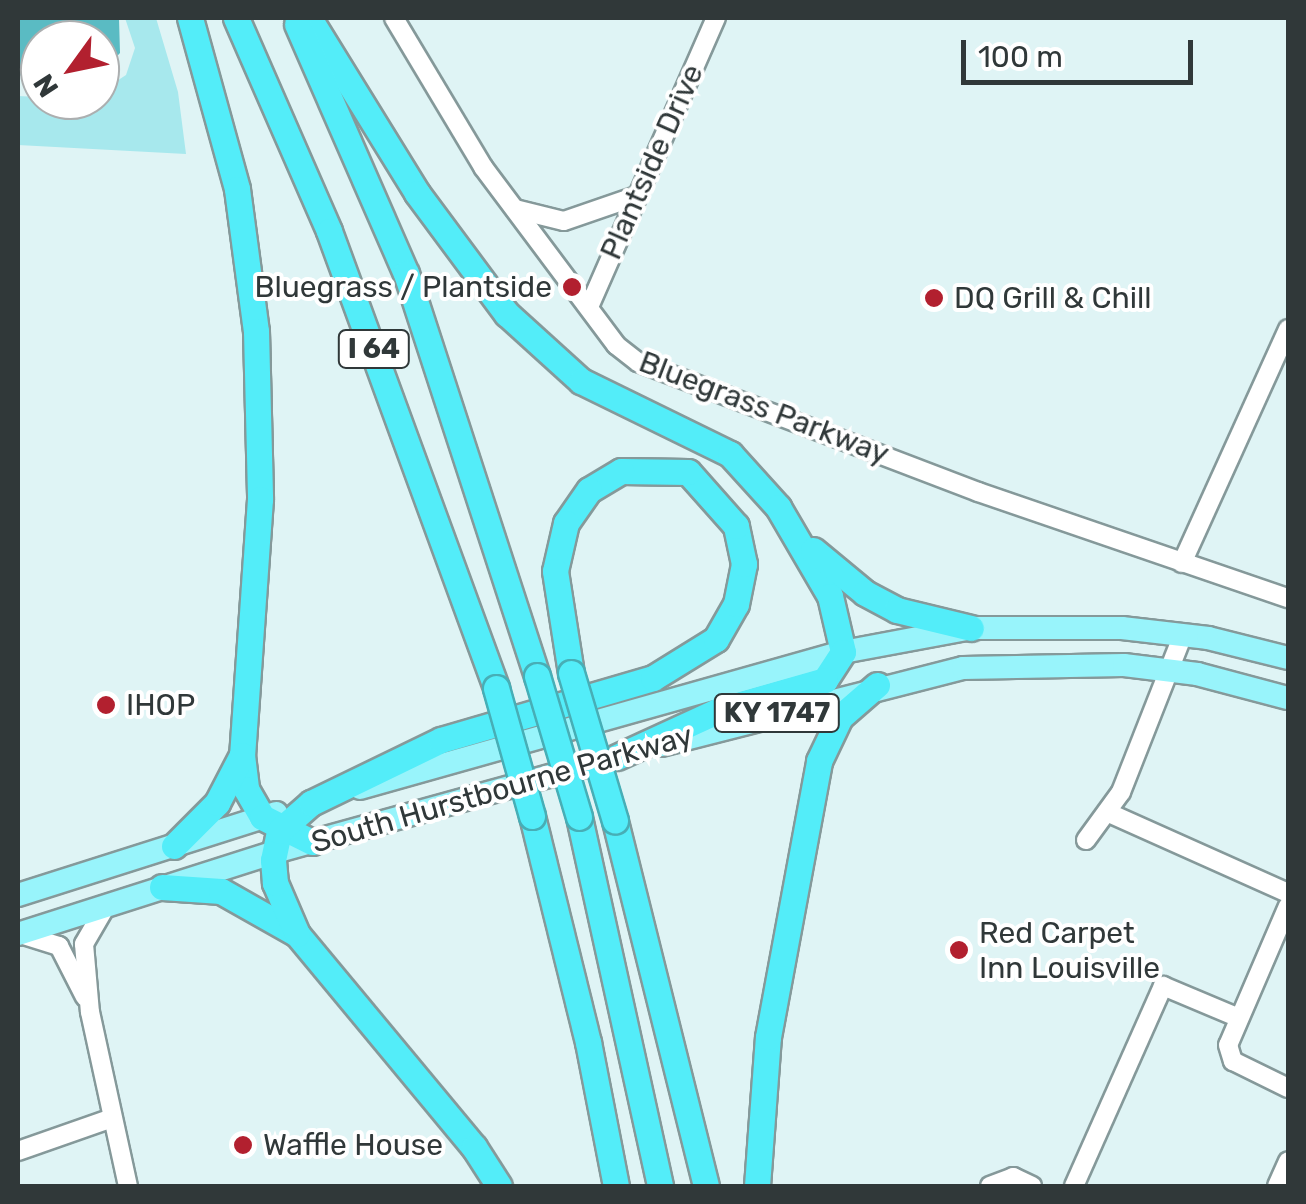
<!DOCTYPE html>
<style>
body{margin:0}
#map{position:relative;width:1306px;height:1204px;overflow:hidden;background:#dff4f5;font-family:Rubik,sans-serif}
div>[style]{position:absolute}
.green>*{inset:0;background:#a7e8ed}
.water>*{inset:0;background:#5abbc3}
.roads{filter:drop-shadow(2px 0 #85999a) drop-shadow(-2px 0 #85999a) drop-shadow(0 2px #85999a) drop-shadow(0 -2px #85999a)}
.minor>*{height:18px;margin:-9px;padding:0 9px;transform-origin:9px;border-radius:9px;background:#fff}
.major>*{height:22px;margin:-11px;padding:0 11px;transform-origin:11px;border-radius:11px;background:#98f4fb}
.highway>*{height:25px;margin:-12.5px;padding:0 12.5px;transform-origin:12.5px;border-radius:12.5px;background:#53edf9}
.bridges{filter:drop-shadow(2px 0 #47aeb6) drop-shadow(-2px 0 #47aeb6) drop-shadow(0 2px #47aeb6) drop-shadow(0 -2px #47aeb6)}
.highway-bridge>*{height:25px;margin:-12.5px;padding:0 12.5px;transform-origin:12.5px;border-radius:12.5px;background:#53edf9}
.dots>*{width:28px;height:28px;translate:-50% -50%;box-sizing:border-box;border:5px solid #fff;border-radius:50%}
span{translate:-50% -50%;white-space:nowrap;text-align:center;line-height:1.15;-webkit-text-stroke:8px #fff;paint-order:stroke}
.shield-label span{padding:2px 8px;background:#fff;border:2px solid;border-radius:8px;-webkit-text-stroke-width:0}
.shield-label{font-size:28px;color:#303839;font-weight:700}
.street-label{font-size:30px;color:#303839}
.poi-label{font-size:30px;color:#303839}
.right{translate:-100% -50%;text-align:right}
.left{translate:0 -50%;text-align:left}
.frame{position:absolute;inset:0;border:20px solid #303839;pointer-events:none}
.north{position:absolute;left:20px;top:20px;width:100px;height:100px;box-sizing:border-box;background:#fff;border:2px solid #acafb0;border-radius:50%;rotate:237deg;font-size:28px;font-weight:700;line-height:40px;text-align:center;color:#303839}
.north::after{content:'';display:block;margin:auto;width:35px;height:45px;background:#b2202f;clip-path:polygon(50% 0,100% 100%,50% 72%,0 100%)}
.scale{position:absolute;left:961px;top:40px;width:232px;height:45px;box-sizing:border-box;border:5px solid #303839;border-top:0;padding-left:12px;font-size:30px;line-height:35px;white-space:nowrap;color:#303839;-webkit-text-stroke:8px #fff;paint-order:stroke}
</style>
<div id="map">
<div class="green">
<div style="clip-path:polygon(125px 18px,156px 18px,178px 92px,186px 154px,18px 145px,18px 96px,100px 100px,100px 92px,126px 75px,135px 48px)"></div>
</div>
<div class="water">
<div style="clip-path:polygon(18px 18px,119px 18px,120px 53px,100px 74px,100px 40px,40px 40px,40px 79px,18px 75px)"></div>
</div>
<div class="roads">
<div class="minor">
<div style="left:394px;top:18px;width:174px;rotate:59.1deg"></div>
<div style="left:483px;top:167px;width:222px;rotate:53.2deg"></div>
<div style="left:616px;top:345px;width:28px;rotate:38deg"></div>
<div style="left:638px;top:362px;width:364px;rotate:20.9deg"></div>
<div style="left:978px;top:492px;width:328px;rotate:18.9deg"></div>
<div style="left:515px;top:209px;width:50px;rotate:13.8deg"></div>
<div style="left:564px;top:221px;width:76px;rotate:-19.1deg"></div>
<div style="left:589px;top:307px;width:316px;rotate:-66.3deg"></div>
<div style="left:1182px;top:563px;width:257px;rotate:-65.6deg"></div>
<div style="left:1109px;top:813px;width:196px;rotate:24.1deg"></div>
<div style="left:1086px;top:840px;width:59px;rotate:-53.9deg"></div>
<div style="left:1121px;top:792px;width:169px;rotate:-68.5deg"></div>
<div style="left:106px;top:906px;width:44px;rotate:120.1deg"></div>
<div style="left:84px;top:944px;width:68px;rotate:85deg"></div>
<div style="left:90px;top:1012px;width:178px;rotate:77.7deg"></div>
<div style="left:1288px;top:906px;width:151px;rotate:113.3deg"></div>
<div style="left:1228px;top:1045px;width:17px;rotate:73deg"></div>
<div style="left:1233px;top:1061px;width:61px;rotate:26.1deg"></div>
<div style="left:20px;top:934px;width:41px;rotate:17.1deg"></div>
<div style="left:59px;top:946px;width:57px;rotate:63deg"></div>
<div style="left:18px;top:1151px;width:100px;rotate:-19.3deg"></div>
<div style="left:990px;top:1186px;width:25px;rotate:-21deg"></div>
<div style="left:1013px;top:1177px;width:21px;rotate:25deg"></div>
<div style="left:1074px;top:1186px;width:219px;rotate:-66deg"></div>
<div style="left:1163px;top:986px;width:82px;rotate:22.8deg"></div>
<div style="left:1277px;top:1186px;width:27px;rotate:-66deg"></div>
</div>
<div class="major">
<div style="left:661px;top:745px;width:312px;rotate:-14.3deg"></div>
<div style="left:963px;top:668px;width:161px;rotate:-1.1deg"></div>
<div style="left:1124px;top:665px;width:74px;rotate:7deg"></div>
<div style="left:1197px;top:674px;width:94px;rotate:14.8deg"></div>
<div style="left:360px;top:788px;width:502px;rotate:-15.73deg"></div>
<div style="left:843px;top:652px;width:130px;rotate:-10.6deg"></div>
<div style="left:971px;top:628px;width:151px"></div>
<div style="left:1122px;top:628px;width:87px;rotate:6.6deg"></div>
<div style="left:1208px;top:638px;width:82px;rotate:14deg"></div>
<div style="left:18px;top:895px;width:271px;rotate:-17.6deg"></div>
<div style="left:18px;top:934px;width:270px;rotate:-17.7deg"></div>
<div style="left:275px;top:852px;width:353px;rotate:-15.5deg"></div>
</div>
<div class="highway">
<div style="left:190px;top:18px;width:177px;rotate:74.6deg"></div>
<div style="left:237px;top:189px;width:143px;rotate:82.4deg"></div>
<div style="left:256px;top:331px;width:168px;rotate:88.6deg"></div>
<div style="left:260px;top:499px;width:257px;rotate:94deg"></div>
<div style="left:242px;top:755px;width:34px;rotate:83deg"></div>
<div style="left:246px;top:789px;width:32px;rotate:60deg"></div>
<div style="left:262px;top:817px;width:56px;rotate:26.6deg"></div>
<div style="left:236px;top:18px;width:232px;rotate:66.4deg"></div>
<div style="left:329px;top:231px;width:487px;rotate:69.9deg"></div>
<div style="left:309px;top:18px;width:206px;rotate:58.3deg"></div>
<div style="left:417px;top:193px;width:151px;rotate:53.4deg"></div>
<div style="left:507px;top:314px;width:100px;rotate:42.2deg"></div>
<div style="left:581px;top:381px;width:166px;rotate:26.1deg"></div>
<div style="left:730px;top:454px;width:72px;rotate:47.8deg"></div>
<div style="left:778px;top:507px;width:103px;rotate:59.7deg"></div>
<div style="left:830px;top:596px;width:57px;rotate:76.9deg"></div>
<div style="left:843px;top:652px;width:33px;rotate:123deg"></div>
<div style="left:825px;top:680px;width:112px;rotate:164deg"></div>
<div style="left:717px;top:711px;width:110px;rotate:155.3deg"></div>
<div style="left:297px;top:24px;width:272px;rotate:66.4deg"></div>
<div style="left:406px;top:273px;width:424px;rotate:72deg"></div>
<div style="left:813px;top:550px;width:67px;rotate:39.6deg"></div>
<div style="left:865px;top:593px;width:36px;rotate:28deg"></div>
<div style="left:897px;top:610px;width:76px;rotate:13.7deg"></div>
<div style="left:532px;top:816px;width:233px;rotate:76.1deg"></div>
<div style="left:588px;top:1042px;width:147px;rotate:79deg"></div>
<div style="left:579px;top:817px;width:378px;rotate:77.6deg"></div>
<div style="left:615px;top:821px;width:376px;rotate:76deg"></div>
<div style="left:174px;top:846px;width:61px;rotate:-45deg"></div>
<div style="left:217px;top:803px;width:54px;rotate:-62.5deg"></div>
<div style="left:162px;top:887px;width:59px;rotate:3.9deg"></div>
<div style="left:221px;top:891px;width:87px;rotate:29.5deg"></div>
<div style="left:297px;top:934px;width:277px;rotate:50.3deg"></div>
<div style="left:474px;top:1147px;width:46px;rotate:57.3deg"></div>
<div style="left:297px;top:934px;width:56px;rotate:-113.3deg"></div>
<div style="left:275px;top:883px;width:23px;rotate:-95deg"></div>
<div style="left:273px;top:860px;width:30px;rotate:-78deg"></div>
<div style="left:279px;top:831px;width:43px;rotate:-41.2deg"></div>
<div style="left:311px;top:803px;width:144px;rotate:-25.9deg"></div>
<div style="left:441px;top:740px;width:221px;rotate:-16.3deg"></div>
<div style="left:653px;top:678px;width:74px;rotate:-31.8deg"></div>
<div style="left:716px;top:639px;width:40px;rotate:-60.3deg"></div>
<div style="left:736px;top:604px;width:41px;rotate:-78.7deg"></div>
<div style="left:744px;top:564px;width:39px;rotate:-102deg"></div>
<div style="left:736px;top:526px;width:72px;rotate:-131.6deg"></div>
<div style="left:688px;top:472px;width:67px;rotate:-179.1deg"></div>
<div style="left:621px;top:471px;width:37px;rotate:149deg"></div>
<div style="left:589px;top:490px;width:40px;rotate:124.9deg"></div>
<div style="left:566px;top:523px;width:49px;rotate:102.9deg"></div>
<div style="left:555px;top:571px;width:103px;rotate:81.1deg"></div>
<div style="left:757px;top:1186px;width:149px;rotate:-85.8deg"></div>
<div style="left:768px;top:1037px;width:281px;rotate:-79.5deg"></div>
<div style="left:819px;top:761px;width:49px;rotate:-64.5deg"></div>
<div style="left:840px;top:717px;width:49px;rotate:-40.9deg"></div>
</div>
</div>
<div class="bridges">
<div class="highway-bridge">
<div style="left:571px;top:673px;width:154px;rotate:73.4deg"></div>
<div style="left:537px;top:676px;width:147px;rotate:73.4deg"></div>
<div style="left:496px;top:688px;width:133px;rotate:74.3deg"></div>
</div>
</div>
<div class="dots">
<div style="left:572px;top:287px;background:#b2202f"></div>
<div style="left:934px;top:298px;background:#b2202f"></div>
<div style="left:106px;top:705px;background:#b2202f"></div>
<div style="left:959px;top:950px;background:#b2202f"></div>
<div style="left:243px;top:1145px;background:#b2202f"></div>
</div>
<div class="shield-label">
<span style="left:374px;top:349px">I 64</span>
<span style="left:777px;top:713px">KY 1747</span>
</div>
<div class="street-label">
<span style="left:652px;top:162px;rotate:-66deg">Plantside Drive</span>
<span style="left:764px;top:408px;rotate:21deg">Bluegrass Parkway</span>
<span style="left:502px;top:789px;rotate:-16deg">South Hurstbourne Parkway</span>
</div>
<div class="poi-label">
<span class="right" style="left:552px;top:287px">Bluegrass / Plantside</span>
<span class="left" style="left:954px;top:298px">DQ Grill &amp; Chill</span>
<span class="left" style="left:126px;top:705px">IHOP</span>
<span class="left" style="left:979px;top:950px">Red Carpet<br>Inn Louisville</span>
<span class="left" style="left:263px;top:1145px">Waffle House</span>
</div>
<div class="frame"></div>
<div class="north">N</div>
<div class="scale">100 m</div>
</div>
